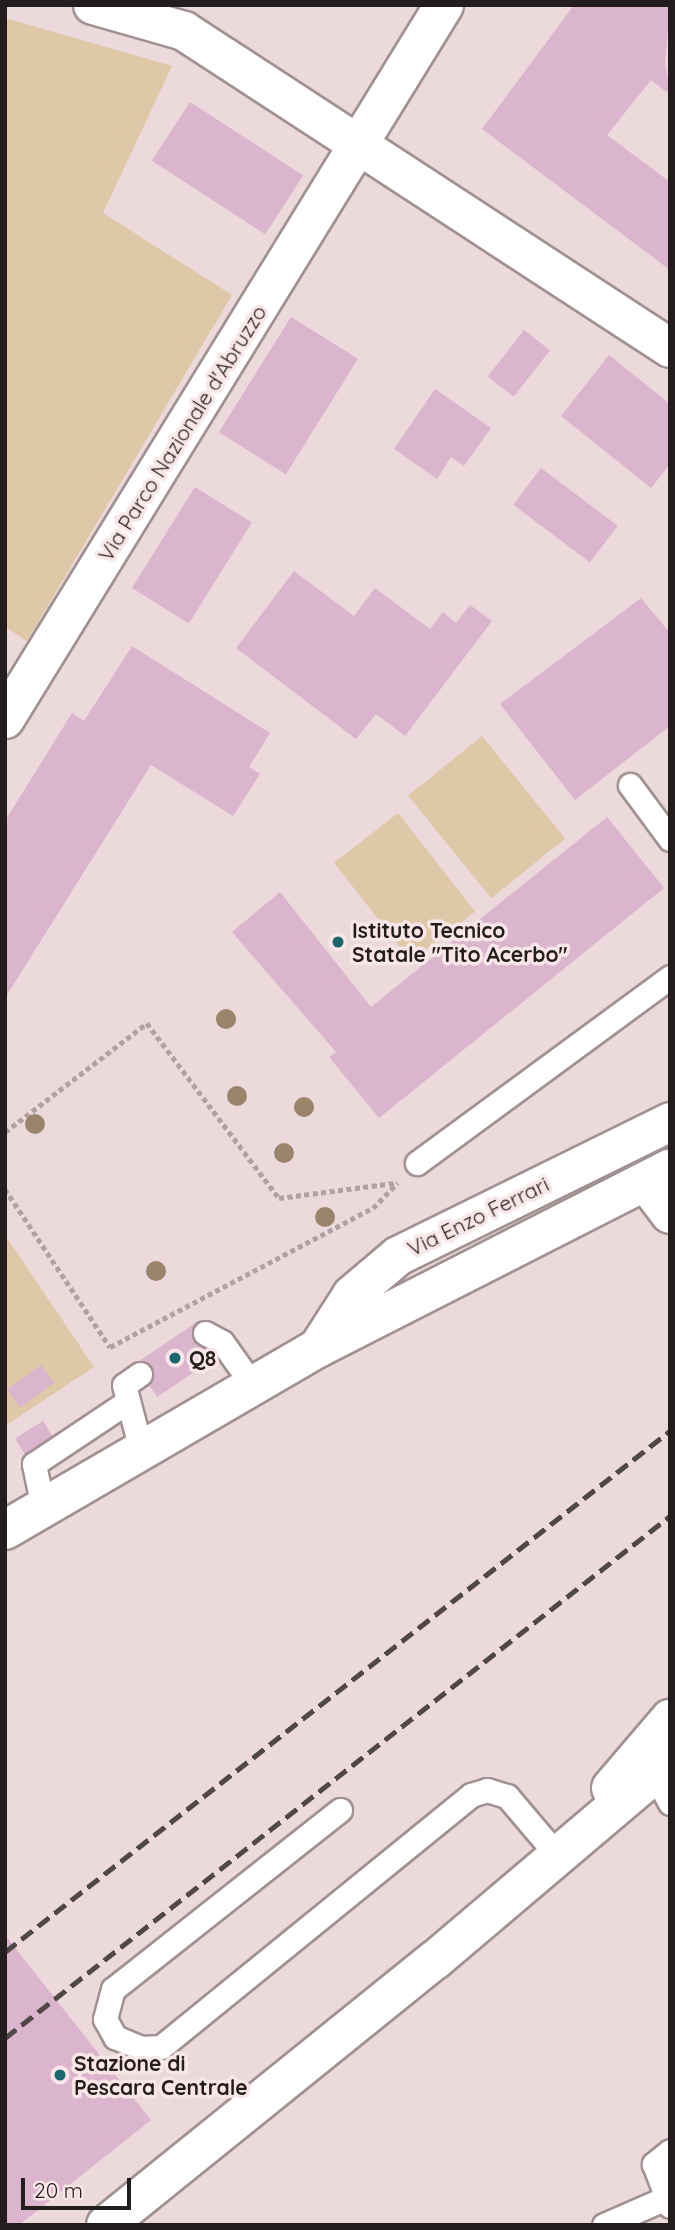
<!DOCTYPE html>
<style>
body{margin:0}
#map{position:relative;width:675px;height:2230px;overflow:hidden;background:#ecd9db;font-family:Quicksand,sans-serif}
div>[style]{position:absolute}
.green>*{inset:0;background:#dec8a7;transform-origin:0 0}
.building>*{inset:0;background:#dbb4ce;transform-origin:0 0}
.path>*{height:4.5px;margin-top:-2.25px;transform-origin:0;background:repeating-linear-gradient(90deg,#b0a1a2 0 5px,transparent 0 8.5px)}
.roads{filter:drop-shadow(2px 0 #a29192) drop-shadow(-2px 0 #a29192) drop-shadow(0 2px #a29192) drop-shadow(0 -2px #a29192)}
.service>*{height:23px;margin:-11.5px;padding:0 11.5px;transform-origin:11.5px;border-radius:11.5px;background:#fff}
.minor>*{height:38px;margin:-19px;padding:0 19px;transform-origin:19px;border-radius:19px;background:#fff}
.tertiary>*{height:38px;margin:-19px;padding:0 19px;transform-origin:19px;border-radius:19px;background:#fff}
.secondary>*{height:38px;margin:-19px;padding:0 19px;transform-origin:19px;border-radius:19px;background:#fff}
.rail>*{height:5px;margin-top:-2.5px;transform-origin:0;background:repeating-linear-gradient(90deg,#504748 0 14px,transparent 0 21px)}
.trees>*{width:20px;height:20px;margin:-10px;border-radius:50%;background:#9b846c}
.dots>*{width:19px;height:19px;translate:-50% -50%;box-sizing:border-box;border:4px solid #f9e6e8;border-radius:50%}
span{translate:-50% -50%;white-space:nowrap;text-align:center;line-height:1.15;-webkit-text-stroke:7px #f9e6e8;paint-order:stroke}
.street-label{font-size:21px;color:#231d1d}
.poi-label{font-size:21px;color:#231d1d;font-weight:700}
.left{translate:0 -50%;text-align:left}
.frame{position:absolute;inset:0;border:7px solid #231d1d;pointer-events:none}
.scale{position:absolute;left:21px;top:2178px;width:110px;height:32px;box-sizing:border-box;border:4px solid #231d1d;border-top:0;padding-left:9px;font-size:21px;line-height:24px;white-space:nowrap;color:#231d1d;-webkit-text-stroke:5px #f9e6e8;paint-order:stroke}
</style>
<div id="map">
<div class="green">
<div style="clip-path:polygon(5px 18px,172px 66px,103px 213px,232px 295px,27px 641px,5px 627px)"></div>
<div style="left:482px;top:736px;width:132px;height:95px;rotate:51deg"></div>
<div style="left:398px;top:813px;width:125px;height:81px;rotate:52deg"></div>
<div style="clip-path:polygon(5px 1235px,94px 1367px,5px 1426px)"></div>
</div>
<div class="building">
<div style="clip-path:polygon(574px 5px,670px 5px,665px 65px,670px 88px,666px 92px,651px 80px,607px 135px,670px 182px,670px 270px,482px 129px)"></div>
<div style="left:190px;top:102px;width:135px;height:70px;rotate:33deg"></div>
<div style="left:291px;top:317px;width:79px;height:136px;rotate:32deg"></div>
<div style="left:524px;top:330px;width:33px;height:59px;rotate:38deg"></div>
<div style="clip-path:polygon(609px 355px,670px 404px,670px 464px,651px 488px,561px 416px)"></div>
<div style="clip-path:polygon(435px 389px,491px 428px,464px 466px,451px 457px,437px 479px,394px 449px)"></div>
<div style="left:541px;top:468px;width:96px;height:46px;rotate:37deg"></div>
<div style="left:195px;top:487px;width:67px;height:119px;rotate:32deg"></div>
<div style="clip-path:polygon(294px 571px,354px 616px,375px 588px,430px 629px,443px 612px,456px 623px,470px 605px,492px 621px,405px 736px,376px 714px,356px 739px,236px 648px)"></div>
<div style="clip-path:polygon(641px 598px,670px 633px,670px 726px,575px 800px,500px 704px)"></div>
<div style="clip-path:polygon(132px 646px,270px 733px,249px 767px,260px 774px,233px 816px,151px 765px,5px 998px,5px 821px,72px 713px,84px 721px)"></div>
<div style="clip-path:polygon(607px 817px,664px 888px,379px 1118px,329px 1057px,336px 1052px,232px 932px,280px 892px,371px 1007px)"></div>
<div style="left:197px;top:1322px;width:40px;height:75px;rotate:56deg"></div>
<div style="left:41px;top:1365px;width:22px;height:42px;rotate:54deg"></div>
<div style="left:43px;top:1421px;width:25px;height:33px;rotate:58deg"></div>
<div style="clip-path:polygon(5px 1935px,151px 2120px,19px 2225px,5px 2225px)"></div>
</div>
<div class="path">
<div style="left:5px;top:1132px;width:179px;rotate:-37.5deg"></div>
<div style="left:147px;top:1023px;width:219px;rotate:53deg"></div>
<div style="left:279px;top:1198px;width:116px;rotate:-7.4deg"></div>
<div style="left:5px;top:1189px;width:190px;rotate:56.4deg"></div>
<div style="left:110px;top:1347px;width:297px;rotate:-27.9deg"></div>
<div style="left:373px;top:1208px;width:35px;rotate:-46deg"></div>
</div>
<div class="roads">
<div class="service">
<div style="left:630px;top:785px;width:67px;rotate:53.5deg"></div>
<div style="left:417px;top:1163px;width:314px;rotate:-36.3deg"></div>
<div style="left:205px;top:1333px;width:19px;rotate:28deg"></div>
<div style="left:222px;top:1342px;width:52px;rotate:54.5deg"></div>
<div style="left:140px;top:1374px;width:19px;rotate:145deg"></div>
<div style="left:124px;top:1385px;width:67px;rotate:75.3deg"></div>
<div style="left:43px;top:1508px;width:45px;rotate:-101.6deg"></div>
<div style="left:34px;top:1464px;width:112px;rotate:-33.7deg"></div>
<div style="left:645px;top:1770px;width:10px;rotate:24deg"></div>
<div style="left:654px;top:1774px;width:33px;rotate:61deg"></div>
<div style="left:340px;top:1810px;width:289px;rotate:141.7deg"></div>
<div style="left:113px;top:1989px;width:31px;rotate:105deg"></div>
<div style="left:105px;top:2019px;width:21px;rotate:61deg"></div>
<div style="left:115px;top:2037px;width:28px;rotate:23deg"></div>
<div style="left:141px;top:2048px;width:20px;rotate:-3deg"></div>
<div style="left:161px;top:2047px;width:400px;rotate:-39.1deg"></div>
<div style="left:471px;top:1795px;width:17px;rotate:-17deg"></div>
<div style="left:487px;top:1790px;width:21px;rotate:17deg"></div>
<div style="left:507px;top:1796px;width:77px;rotate:49.7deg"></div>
<div style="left:670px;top:2151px;width:21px;rotate:141deg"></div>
<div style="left:654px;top:2164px;width:45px;rotate:69.1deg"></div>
<div style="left:604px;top:2225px;width:68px;rotate:-23.5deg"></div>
</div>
<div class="minor">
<div style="left:93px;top:5px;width:95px;rotate:15.9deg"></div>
<div style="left:184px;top:31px;width:580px;rotate:33.11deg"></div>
<div style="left:5px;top:719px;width:838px;rotate:-58.41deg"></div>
</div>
<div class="tertiary">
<div style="left:318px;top:1348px;width:63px;rotate:-57.3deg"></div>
<div style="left:352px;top:1295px;width:60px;rotate:-40.3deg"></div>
<div style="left:398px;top:1256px;width:303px;rotate:-26.2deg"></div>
<div style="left:611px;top:1788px;width:91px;rotate:-49.5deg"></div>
<div style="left:106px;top:2225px;width:422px;rotate:-38.9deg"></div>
<div style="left:435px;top:1960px;width:308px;rotate:-40.3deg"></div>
</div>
<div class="secondary">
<div style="left:646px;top:1182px;width:40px;rotate:53deg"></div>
<div style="left:5px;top:1530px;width:362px;rotate:-30.2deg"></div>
<div style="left:318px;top:1348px;width:395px;rotate:-27deg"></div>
</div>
</div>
<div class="rail">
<div style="left:5px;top:1952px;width:845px;rotate:-38.08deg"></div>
<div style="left:5px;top:2038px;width:845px;rotate:-38.13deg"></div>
</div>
<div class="trees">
<div style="left:226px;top:1019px"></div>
<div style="left:237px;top:1096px"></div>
<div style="left:304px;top:1107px"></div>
<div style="left:35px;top:1124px"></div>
<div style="left:284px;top:1153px"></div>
<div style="left:325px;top:1217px"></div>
<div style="left:156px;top:1271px"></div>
</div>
<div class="dots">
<div style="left:338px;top:942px;background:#1a676e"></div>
<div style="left:175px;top:1358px;background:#1a676e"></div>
<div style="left:60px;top:2075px;background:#1a676e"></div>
</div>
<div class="street-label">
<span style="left:182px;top:433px;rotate:-58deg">Via Parco Nazionale d'Abruzzo</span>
<span style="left:478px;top:1216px;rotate:-26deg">Via Enzo Ferrari</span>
</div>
<div class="poi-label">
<span class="left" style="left:352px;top:942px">Istituto Tecnico<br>Statale "Tito Acerbo"</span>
<span class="left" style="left:189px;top:1358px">Q8</span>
<span class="left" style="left:74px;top:2075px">Stazione di<br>Pescara Centrale</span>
</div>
<div class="frame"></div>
<div class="scale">20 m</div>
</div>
